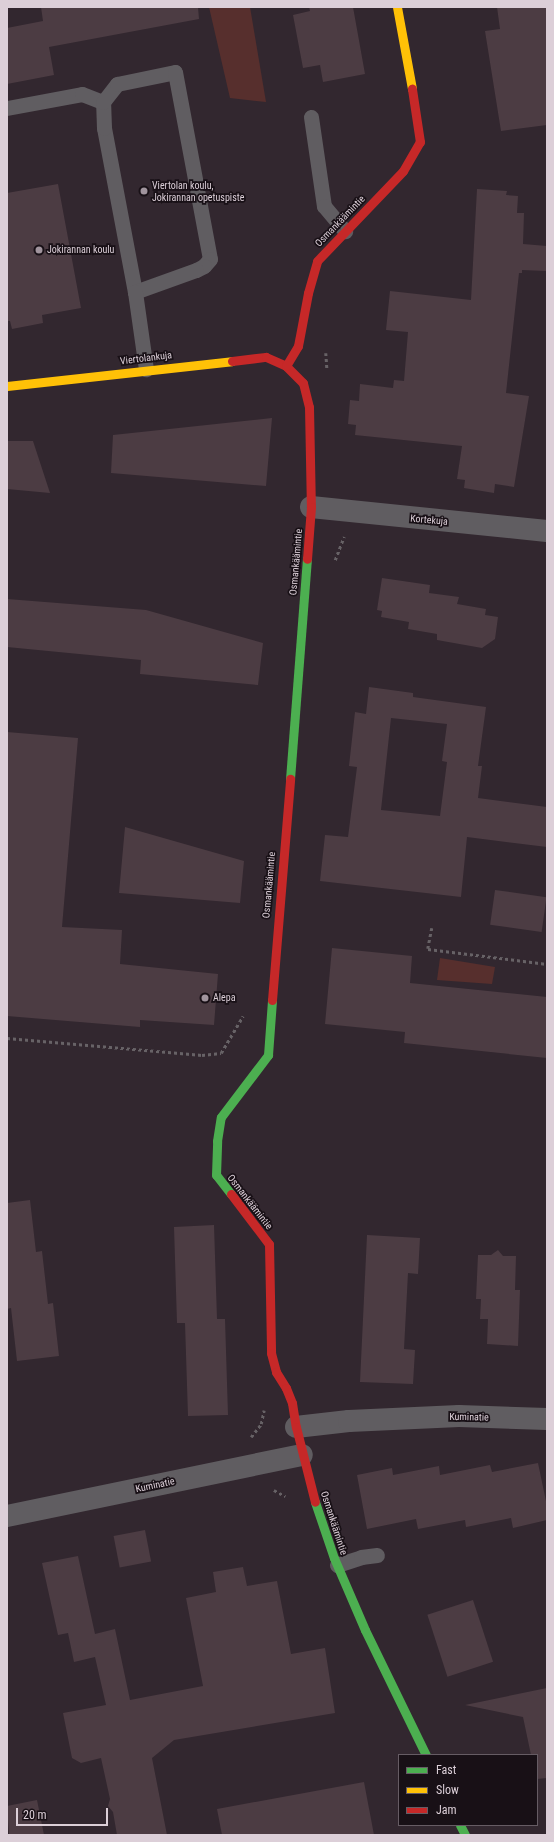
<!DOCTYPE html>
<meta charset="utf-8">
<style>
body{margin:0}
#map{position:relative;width:554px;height:1842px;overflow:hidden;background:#32272f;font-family:"Roboto Condensed",sans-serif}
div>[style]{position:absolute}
.green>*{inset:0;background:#572f2d}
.building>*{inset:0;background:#4c3c43;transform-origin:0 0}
.path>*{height:2.5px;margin-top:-1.25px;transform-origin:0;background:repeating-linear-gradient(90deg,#676266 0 3px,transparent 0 6px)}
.lane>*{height:15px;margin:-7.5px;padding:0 7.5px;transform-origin:7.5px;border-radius:7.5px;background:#605d61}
.street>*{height:22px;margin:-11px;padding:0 11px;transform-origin:11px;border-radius:11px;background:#605d61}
.fast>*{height:9px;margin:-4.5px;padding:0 4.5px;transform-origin:4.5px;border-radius:4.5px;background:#4caf50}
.slow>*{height:9px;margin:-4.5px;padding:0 4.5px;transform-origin:4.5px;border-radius:4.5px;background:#ffc107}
.jam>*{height:9px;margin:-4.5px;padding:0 4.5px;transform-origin:4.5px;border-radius:4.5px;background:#c62828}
.dots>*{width:11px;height:11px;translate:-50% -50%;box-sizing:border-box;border:2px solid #181016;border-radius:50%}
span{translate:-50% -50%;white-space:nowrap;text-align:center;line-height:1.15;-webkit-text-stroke:3.5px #181016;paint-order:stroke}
.poi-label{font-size:10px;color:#dccfd8}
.left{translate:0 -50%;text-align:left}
.street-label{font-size:10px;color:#dccfd8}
.frame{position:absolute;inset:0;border:8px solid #dccfd8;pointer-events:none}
.legend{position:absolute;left:398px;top:1754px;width:140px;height:72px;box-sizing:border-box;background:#181016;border:1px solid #665c64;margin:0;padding:5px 7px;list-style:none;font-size:12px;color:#dccfd8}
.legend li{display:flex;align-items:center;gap:8px;height:20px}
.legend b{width:20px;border:1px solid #665c64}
.scale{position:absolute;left:16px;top:1808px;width:92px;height:18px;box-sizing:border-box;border:2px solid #dccfd8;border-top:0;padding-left:5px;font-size:12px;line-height:14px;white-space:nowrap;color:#dccfd8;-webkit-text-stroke:3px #181016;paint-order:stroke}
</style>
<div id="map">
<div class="green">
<div style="clip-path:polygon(209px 7px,250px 7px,266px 102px,230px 98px)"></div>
<div style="clip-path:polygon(440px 958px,495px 967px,492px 984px,437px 980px)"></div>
</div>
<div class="building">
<div style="clip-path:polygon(41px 7px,198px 7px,199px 19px,49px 47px,54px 75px,7px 84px,7px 28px,43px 21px)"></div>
<div style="clip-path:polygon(309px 7px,353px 7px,365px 74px,323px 82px,320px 65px,303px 68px,293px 15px,310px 11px)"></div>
<div style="clip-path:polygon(497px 7px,547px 7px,547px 125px,501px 131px,485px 31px,500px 29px)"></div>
<div style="clip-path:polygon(58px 184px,81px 308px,42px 315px,43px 323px,12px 329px,10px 321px,7px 321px,7px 193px)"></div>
<div style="clip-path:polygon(477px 189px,507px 191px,506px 195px,518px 196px,517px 213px,524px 213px,523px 244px,547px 246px,547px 271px,522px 270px,522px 273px,519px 273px,506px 393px,529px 396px,514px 487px,495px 484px,494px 493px,464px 488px,465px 480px,457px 479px,462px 446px,355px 435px,356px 425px,348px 424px,350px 400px,359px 401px,360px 384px,393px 388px,394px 380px,404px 381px,408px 332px,386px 330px,390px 291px,471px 300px)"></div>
<div style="clip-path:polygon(272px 418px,266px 486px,111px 473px,113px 435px)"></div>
<div style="clip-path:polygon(7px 441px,33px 441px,50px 493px,7px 489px)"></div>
<div style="clip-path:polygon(382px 578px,430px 585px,429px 593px,459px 597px,457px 604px,486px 609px,485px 615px,498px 617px,495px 639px,482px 648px,437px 640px,437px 634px,408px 629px,409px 622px,381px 617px,382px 611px,377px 610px)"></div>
<div style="clip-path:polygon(7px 599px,146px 610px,263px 643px,258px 685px,140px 674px,141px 660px,7px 647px)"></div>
<div style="clip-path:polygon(evenodd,369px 687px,413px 693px,413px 697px,486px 707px,478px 766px,482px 766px,478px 798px,547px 807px,547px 847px,467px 837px,461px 897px,320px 881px,325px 835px,348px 837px,357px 767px,349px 766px,355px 712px,366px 714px,369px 687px,391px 718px,447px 724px,442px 761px,447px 762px,440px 816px,381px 810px,391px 718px)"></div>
<div style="clip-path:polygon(7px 732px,78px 738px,62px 927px,122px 930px,120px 964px,218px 974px,214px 1025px,140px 1020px,140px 1027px,7px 1016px)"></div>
<div style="clip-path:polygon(125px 827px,244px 861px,240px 903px,119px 893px)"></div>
<div style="left:495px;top:890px;width:52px;height:35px;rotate:8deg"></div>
<div style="clip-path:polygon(332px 948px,412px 956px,410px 983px,547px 997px,547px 1058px,404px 1043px,405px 1032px,325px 1024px)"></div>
<div style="clip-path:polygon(30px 1200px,36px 1252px,42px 1251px,48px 1304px,53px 1303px,59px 1356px,17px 1361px,11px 1308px,7px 1309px,7px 1203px)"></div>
<div style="clip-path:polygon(214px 1225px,217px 1319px,225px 1319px,228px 1415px,188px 1416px,185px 1323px,177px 1323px,174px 1227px)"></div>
<div style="clip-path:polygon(367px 1235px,420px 1238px,418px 1274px,408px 1273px,404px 1349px,415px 1350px,413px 1384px,360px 1382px)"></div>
<div style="clip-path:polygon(498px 1250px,503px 1256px,516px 1256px,515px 1290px,520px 1290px,518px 1346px,487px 1344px,488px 1319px,480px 1319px,481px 1299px,476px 1299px,478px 1255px,491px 1255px)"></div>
<div style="clip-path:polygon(538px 1463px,547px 1506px,547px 1520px,513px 1528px,511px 1518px,466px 1527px,465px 1520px,418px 1529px,416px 1519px,367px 1529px,357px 1475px,392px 1468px,393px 1475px,439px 1466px,440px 1475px,490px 1465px,492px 1472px)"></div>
<div style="left:145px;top:1530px;width:32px;height:32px;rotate:79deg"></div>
<div style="clip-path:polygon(78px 1556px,95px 1634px,115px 1629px,130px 1700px,203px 1686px,186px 1598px,216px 1592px,213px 1572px,243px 1567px,247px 1586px,277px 1581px,291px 1654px,325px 1648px,335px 1713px,174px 1740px,152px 1758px,167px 1835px,117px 1835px,113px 1812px,108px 1806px,110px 1799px,101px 1758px,81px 1763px,72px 1758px,63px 1713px,106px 1705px,95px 1657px,74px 1662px,68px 1633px,58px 1635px,42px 1563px)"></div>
<div style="left:473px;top:1600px;width:65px;height:48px;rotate:72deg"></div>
<div style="clip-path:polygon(547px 1688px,547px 1778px,537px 1779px,537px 1755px,531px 1755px,523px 1717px,465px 1705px)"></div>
<div style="clip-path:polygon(364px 1782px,374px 1835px,222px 1835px,217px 1809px)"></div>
<div style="clip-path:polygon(37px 1800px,44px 1835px,9px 1835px,7px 1806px)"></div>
</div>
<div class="path">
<div style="left:326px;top:353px;width:16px;rotate:86deg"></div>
<div style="left:335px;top:560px;width:25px;rotate:-69deg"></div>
<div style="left:432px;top:928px;width:21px;rotate:101deg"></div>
<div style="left:428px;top:949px;width:120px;rotate:7.2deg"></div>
<div style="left:7px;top:1038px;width:196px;rotate:5deg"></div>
<div style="left:202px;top:1055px;width:19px;rotate:-6deg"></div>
<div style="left:221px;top:1053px;width:43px;rotate:-59.3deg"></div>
<div style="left:251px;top:1437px;width:16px;rotate:-52deg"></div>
<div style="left:261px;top:1424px;width:14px;rotate:-78deg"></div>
<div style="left:274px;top:1490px;width:13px;rotate:29deg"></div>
</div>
<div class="lane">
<div style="left:7px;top:108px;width:76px;rotate:-10.6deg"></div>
<div style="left:82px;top:94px;width:22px;rotate:21deg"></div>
<div style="left:311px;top:117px;width:90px;rotate:81.7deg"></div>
<div style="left:324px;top:206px;width:33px;rotate:50deg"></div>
<div style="left:135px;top:292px;width:167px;rotate:-100.7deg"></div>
<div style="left:104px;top:128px;width:26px;rotate:-92deg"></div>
<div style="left:103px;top:102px;width:23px;rotate:-52deg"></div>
<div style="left:117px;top:84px;width:59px;rotate:-11.7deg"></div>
<div style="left:175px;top:72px;width:190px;rotate:79.4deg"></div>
<div style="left:210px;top:259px;width:9px;rotate:131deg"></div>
<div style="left:204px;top:266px;width:9px;rotate:153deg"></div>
<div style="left:196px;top:270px;width:65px;rotate:160.2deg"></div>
<div style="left:135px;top:292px;width:78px;rotate:81.9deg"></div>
<div style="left:337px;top:1565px;width:25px;rotate:-18deg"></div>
<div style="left:361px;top:1557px;width:16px;rotate:-7deg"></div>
</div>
<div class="street">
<div style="left:311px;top:507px;width:237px;rotate:5.8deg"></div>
<div style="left:296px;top:1427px;width:53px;rotate:-6.5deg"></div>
<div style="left:349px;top:1421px;width:110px;rotate:-2.6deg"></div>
<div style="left:459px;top:1416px;width:88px;rotate:2deg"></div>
<div style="left:7px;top:1516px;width:301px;rotate:-11.7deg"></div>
</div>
<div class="fast">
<div style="left:290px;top:779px;width:221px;rotate:-85.6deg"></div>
<div style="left:231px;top:1194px;width:24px;rotate:-128deg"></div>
<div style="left:216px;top:1175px;width:34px;rotate:-88deg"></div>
<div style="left:217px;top:1141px;width:24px;rotate:-81deg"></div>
<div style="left:221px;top:1117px;width:78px;rotate:-52.8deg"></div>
<div style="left:268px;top:1055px;width:55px;rotate:-85.8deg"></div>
<div style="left:315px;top:1502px;width:59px;rotate:71.3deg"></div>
<div style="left:334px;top:1558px;width:78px;rotate:66.7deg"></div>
<div style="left:365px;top:1630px;width:139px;rotate:64deg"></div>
<div style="left:460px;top:1825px;width:11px;rotate:63deg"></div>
</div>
<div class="slow">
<div style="left:397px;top:7px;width:83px;rotate:79.6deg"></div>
<div style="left:7px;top:386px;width:226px;rotate:-6.3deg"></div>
</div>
<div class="jam">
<div style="left:232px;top:361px;width:34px;rotate:-7deg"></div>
<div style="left:266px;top:357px;width:22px;rotate:24deg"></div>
<div style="left:286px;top:366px;width:24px;rotate:45deg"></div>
<div style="left:303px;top:383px;width:25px;rotate:76deg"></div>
<div style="left:309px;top:407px;width:100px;rotate:88.9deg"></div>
<div style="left:311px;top:507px;width:52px;rotate:94.4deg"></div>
<div style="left:286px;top:366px;width:23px;rotate:-59deg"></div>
<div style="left:298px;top:346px;width:54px;rotate:-79.3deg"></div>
<div style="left:308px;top:293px;width:33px;rotate:-74deg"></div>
<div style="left:317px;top:261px;width:124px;rotate:-46.3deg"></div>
<div style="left:403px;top:171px;width:34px;rotate:-60deg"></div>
<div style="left:420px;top:142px;width:54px;rotate:-98.6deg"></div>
<div style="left:272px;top:1000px;width:222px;rotate:-85.3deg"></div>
<div style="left:231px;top:1194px;width:63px;rotate:52.8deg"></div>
<div style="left:269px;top:1244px;width:109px;rotate:88.9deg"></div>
<div style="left:271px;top:1353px;width:20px;rotate:75deg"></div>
<div style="left:276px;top:1372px;width:19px;rotate:58deg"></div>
<div style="left:286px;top:1388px;width:16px;rotate:68deg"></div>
<div style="left:292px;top:1403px;width:24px;rotate:81deg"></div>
<div style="left:296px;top:1427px;width:77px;rotate:75.8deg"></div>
</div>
<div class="dots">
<div style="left:144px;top:191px;background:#a0949d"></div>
<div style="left:39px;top:250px;background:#a0949d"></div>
<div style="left:205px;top:998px;background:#a0949d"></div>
</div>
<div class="poi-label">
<span class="left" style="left:152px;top:191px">Viertolan koulu,<br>Jokirannan opetuspiste</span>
<span class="left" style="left:47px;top:250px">Jokirannan koulu</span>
<span class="left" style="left:213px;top:998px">Alepa</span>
</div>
<div class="street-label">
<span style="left:340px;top:221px;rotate:-46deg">Osmankäämintie</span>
<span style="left:146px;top:358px;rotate:-7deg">Viertolankuja</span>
<span style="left:429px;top:520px;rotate:5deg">Kortekuja</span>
<span style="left:296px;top:562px;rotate:-85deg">Osmankäämintie</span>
<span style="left:269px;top:885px;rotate:-85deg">Osmankäämintie</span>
<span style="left:250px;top:1202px;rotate:52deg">Osmankäämintie</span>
<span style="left:469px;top:1417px;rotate:1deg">Kuminatie</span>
<span style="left:155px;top:1485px;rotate:-12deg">Kuminatie</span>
<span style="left:334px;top:1523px;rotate:72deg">Osmankäämintie</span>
</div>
<div class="frame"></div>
<ul class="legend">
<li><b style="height:5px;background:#4caf50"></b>Fast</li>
<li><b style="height:5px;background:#ffc107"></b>Slow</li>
<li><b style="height:5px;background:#c62828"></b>Jam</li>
</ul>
<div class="scale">20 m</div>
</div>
